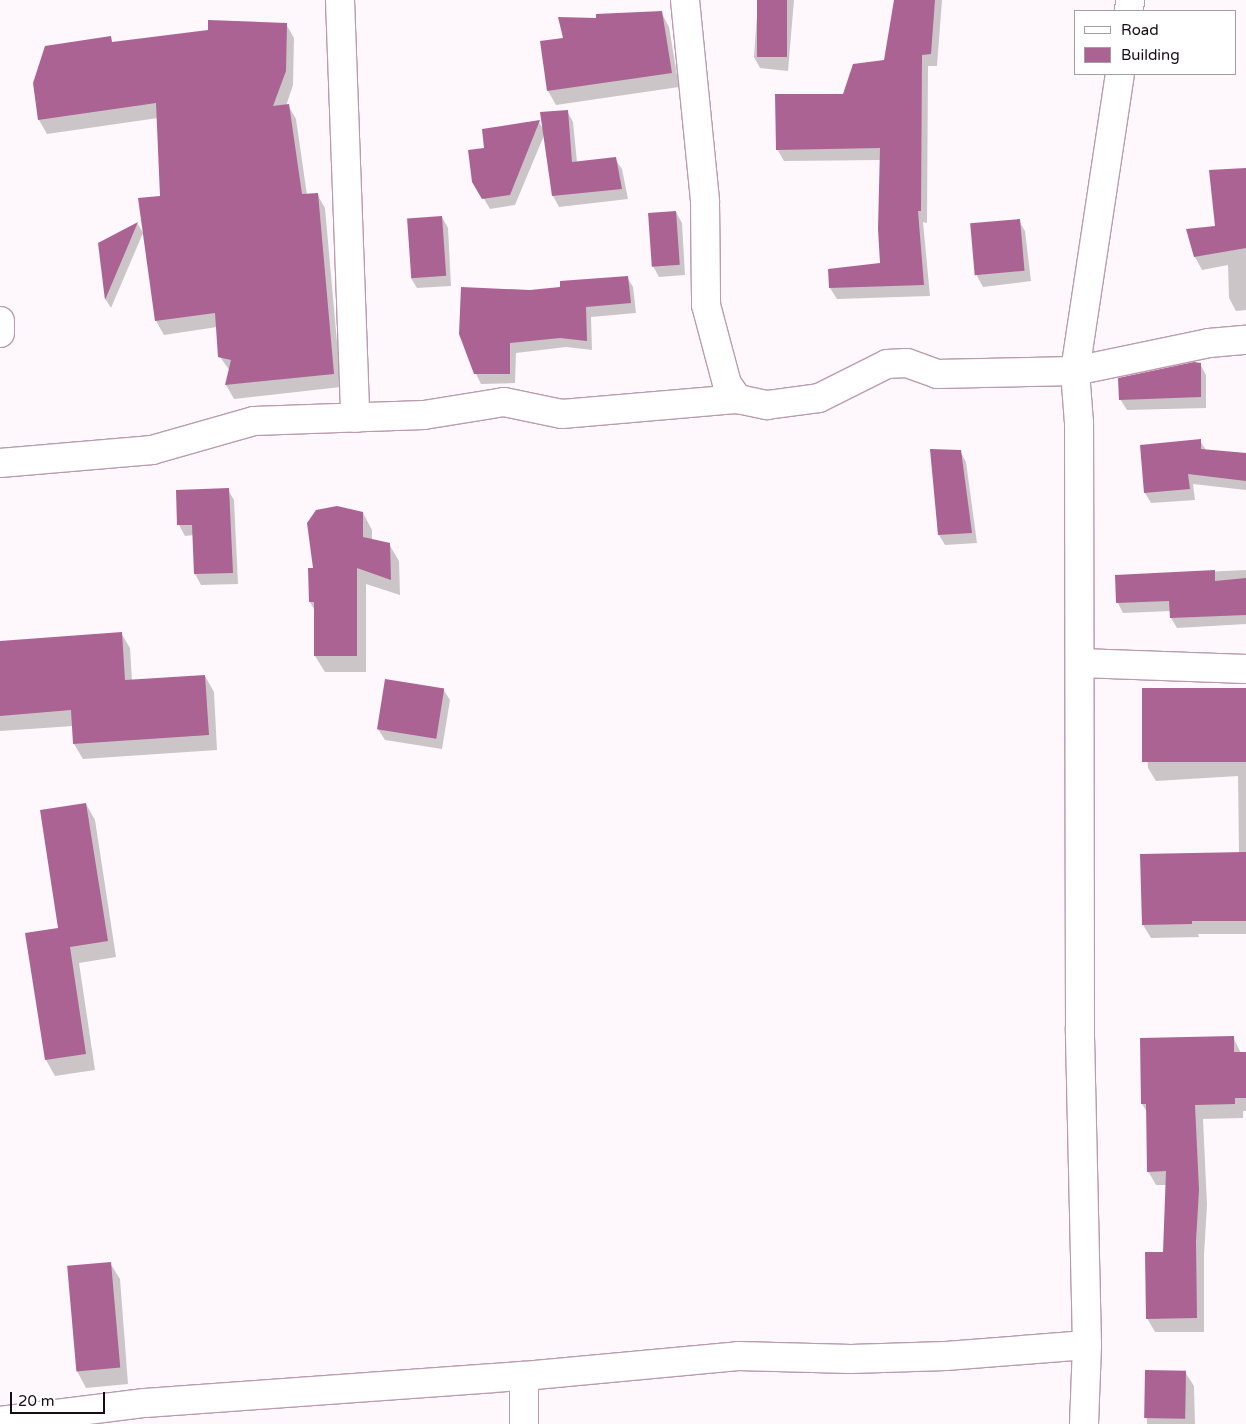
<!DOCTYPE html>
<style>
body{margin:0}
#map{position:relative;width:1246px;height:1424px;overflow:hidden;background:#fef7fb;font-family:"Varela Round",sans-serif}
div>[style]{position:absolute}
.shadow>*{inset:0;background:#0003}
.building>*{inset:0;background:#aa6392;transform-origin:0 0}
.roads{filter:drop-shadow(1px 0 #bb9bae) drop-shadow(-1px 0 #bb9bae) drop-shadow(0 1px #bb9bae) drop-shadow(0 -1px #bb9bae)}
.minor>*{height:28px;margin:-14px;padding:0 14px;transform-origin:14px;border-radius:14px;background:#fff}
span{translate:-50% -50%;white-space:nowrap;text-align:center;line-height:1.15;-webkit-text-stroke:4px #fff;paint-order:stroke}
.legend{position:absolute;left:1074px;top:10px;width:162px;height:65px;box-sizing:border-box;background:#fff;border:1px solid #a29ea1;margin:0;padding:6px 9px;list-style:none;font-size:15px;color:#170c13}
.legend li{display:flex;align-items:center;gap:10px;height:25px}
.legend b{width:25px;border:1px solid #a29ea1}
.scale{position:absolute;left:10px;top:1392px;width:95px;height:22px;box-sizing:border-box;border:2px solid #170c13;border-top:0;padding-left:6px;font-size:15px;line-height:18px;white-space:nowrap;color:#170c13;-webkit-text-stroke:4px #fff;paint-order:stroke}
</style>
<div id="map">
<div class="shadow">
<div style="clip-path:polygon(758px 0,794px 0,788px 71px,760px 68px,754px 57px)"></div>
<div style="clip-path:polygon(896px 0,942px 0,937px 66px,928px 66px,927px 223px,923px 222px,930px 296px,837px 299px,830px 288px,882px 264px,881px 160px,784px 161px,777px 149px,885px 61px)"></div>
<div style="clip-path:polygon(661px 12px,669px 27px,679px 87px,556px 105px,548px 91px,564px 39px,597px 20px)"></div>
<div style="clip-path:polygon(286px 24px,294px 38px,293px 85px,286px 106px,288px 105px,296px 119px,307px 195px,317px 194px,325px 208px,341px 387px,234px 399px,226px 385px,230px 371px,220px 357px,217px 327px,164px 335px,156px 321px,162px 197px,158px 118px,47px 134px,39px 120px,110px 38px,113px 43px)"></div>
<div style="clip-path:polygon(567px 111px,573px 122px,577px 162px,615px 159px,622px 169px,628px 199px,559px 207px,553px 196px,545px 133px,515px 205px,490px 209px,474px 182px,486px 149px,539px 122px,544px 131px)"></div>
<div style="clip-path:polygon(1246px 169px,1246px 310px,1236px 311px,1229px 298px,1228px 265px,1202px 270px,1195px 257px,1188px 230px,1216px 227px)"></div>
<div style="clip-path:polygon(676px 212px,682px 223px,685px 275px,659px 277px,653px 266px)"></div>
<div style="clip-path:polygon(442px 217px,448px 228px,451px 286px,417px 288px,411px 278px)"></div>
<div style="clip-path:polygon(1019px 221px,1025px 231px,1031px 281px,983px 287px,977px 276px,971px 226px)"></div>
<div style="clip-path:polygon(138px 224px,143px 233px,111px 308px,106px 300px,100px 244px)"></div>
<div style="clip-path:polygon(627px 277px,633px 287px,636px 313px,591px 317px,592px 350px,566px 347px,516px 353px,515px 383px,481px 384px,476px 374px,530px 292px)"></div>
<div style="clip-path:polygon(1200px 364px,1206px 375px,1206px 408px,1127px 410px,1120px 399px)"></div>
<div style="clip-path:polygon(1200px 441px,1206px 450px,1246px 454px,1246px 490px,1193px 484px,1195px 500px,1151px 503px,1145px 493px)"></div>
<div style="clip-path:polygon(960px 451px,966px 462px,977px 543px,945px 545px,939px 535px)"></div>
<div style="clip-path:polygon(228px 490px,234px 500px,238px 584px,201px 585px,195px 574px,194px 535px,185px 536px,179px 525px)"></div>
<div style="clip-path:polygon(363px 513px,372px 530px,372px 540px,389px 544px,399px 561px,400px 595px,366px 584px,366px 672px,325px 672px,315px 656px,315px 611px,310px 602px,314px 569px)"></div>
<div style="clip-path:polygon(1246px 570px,1246px 624px,1177px 628px,1171px 618px,1171px 611px,1123px 613px,1118px 603px,1116px 576px)"></div>
<div style="clip-path:polygon(121px 633px,130px 648px,132px 681px,205px 676px,214px 692px,217px 750px,83px 759px,74px 744px,73px 726px,0 731px,0 642px)"></div>
<div style="clip-path:polygon(443px 689px,450px 700px,442px 749px,385px 740px,378px 729px)"></div>
<div style="clip-path:polygon(1246px 689px,1246px 934px,1198px 934px,1199px 937px,1151px 938px,1143px 925px,1142px 855px,1239px 854px,1238px 776px,1156px 781px,1148px 768px,1144px 697px)"></div>
<div style="clip-path:polygon(86px 804px,95px 820px,116px 957px,79px 963px,95px 1070px,55px 1076px,46px 1060px,26px 934px,60px 929px)"></div>
<div style="clip-path:polygon(1233px 1037px,1241px 1053px,1246px 1053px,1246px 1111px,1243px 1111px,1243px 1118px,1203px 1119px,1207px 1205px,1204px 1255px,1204px 1332px,1155px 1332px,1147px 1318px,1164px 1253px,1167px 1185px,1156px 1185px,1148px 1171px,1147px 1112px,1142px 1104px)"></div>
<div style="clip-path:polygon(110px 1263px,120px 1279px,128px 1384px,86px 1388px,77px 1371px)"></div>
<div style="clip-path:polygon(1146px 1372px,1185px 1372px,1194px 1386px,1195px 1424px,1147px 1424px)"></div>
</div>
<div class="building">
<div style="left:757px;top:0;width:30px;height:57px"></div>
<div style="clip-path:polygon(894px 0,935px 0,931px 54px,922px 55px,921px 211px,918px 211px,924px 285px,829px 288px,828px 269px,880px 263px,878px 229px,880px 148px,776px 150px,775px 94px,843px 94px,853px 64px,884px 60px)"></div>
<div style="clip-path:polygon(662px 11px,672px 73px,547px 91px,540px 41px,563px 38px,558px 17px,596px 18px,596px 14px)"></div>
<div style="clip-path:polygon(208px 20px,287px 23px,286px 71px,273px 106px,289px 104px,302px 194px,318px 193px,334px 374px,225px 385px,231px 360px,218px 357px,215px 313px,155px 321px,138px 198px,160px 196px,156px 103px,38px 120px,33px 83px,45px 46px,111px 36px,112px 42px,208px 30px)"></div>
<div style="clip-path:polygon(568px 110px,572px 162px,616px 157px,622px 189px,552px 196px,540px 112px)"></div>
<div style="clip-path:polygon(540px 120px,510px 195px,482px 199px,472px 182px,468px 150px,484px 148px,482px 129px)"></div>
<div style="clip-path:polygon(1246px 168px,1246px 248px,1194px 257px,1186px 229px,1215px 226px,1209px 170px)"></div>
<div style="left:676px;top:211px;width:54px;height:28px;rotate:86deg"></div>
<div style="left:442px;top:216px;width:60px;height:35px;rotate:86deg"></div>
<div style="left:1020px;top:219px;width:52px;height:50px;rotate:85deg"></div>
<div style="clip-path:polygon(138px 222px,105px 300px,98px 243px)"></div>
<div style="clip-path:polygon(628px 276px,631px 303px,586px 307px,587px 341px,560px 338px,510px 343px,510px 374px,474px 374px,459px 334px,461px 287px,530px 290px,560px 287px,560px 281px)"></div>
<div style="clip-path:polygon(1194px 362px,1201px 363px,1201px 397px,1119px 400px,1118px 378px)"></div>
<div style="clip-path:polygon(1201px 439px,1201px 449px,1246px 453px,1246px 481px,1188px 474px,1190px 489px,1144px 493px,1140px 445px)"></div>
<div style="clip-path:polygon(930px 449px,961px 450px,972px 533px,938px 535px)"></div>
<div style="clip-path:polygon(229px 488px,233px 573px,194px 574px,192px 525px,177px 525px,176px 490px)"></div>
<div style="clip-path:polygon(337px 506px,363px 512px,363px 537px,390px 543px,391px 580px,357px 568px,357px 656px,314px 656px,314px 602px,309px 602px,308px 568px,313px 568px,307px 523px,316px 510px)"></div>
<div style="clip-path:polygon(1215px 570px,1215px 581px,1246px 578px,1246px 615px,1170px 618px,1169px 601px,1116px 603px,1115px 575px)"></div>
<div style="clip-path:polygon(122px 632px,125px 680px,205px 675px,209px 735px,73px 744px,71px 710px,0 716px,0 641px)"></div>
<div style="left:385px;top:679px;width:60px;height:51px;rotate:9deg"></div>
<div style="left:1246px;top:688px;width:74px;height:104px;rotate:90deg"></div>
<div style="clip-path:polygon(86px 803px,108px 941px,70px 947px,86px 1054px,45px 1060px,25px 933px,58px 928px,40px 810px)"></div>
<div style="clip-path:polygon(1246px 852px,1246px 921px,1192px 921px,1192px 924px,1142px 925px,1140px 854px)"></div>
<div style="clip-path:polygon(1234px 1036px,1234px 1052px,1246px 1052px,1246px 1098px,1235px 1098px,1235px 1104px,1195px 1105px,1199px 1190px,1196px 1241px,1197px 1318px,1146px 1319px,1145px 1252px,1163px 1252px,1166px 1171px,1147px 1172px,1146px 1104px,1141px 1104px,1140px 1038px)"></div>
<div style="left:111px;top:1262px;width:106px;height:44px;rotate:85deg"></div>
<div style="left:1145px;top:1370px;width:41px;height:48px;rotate:1deg"></div>
</div>
<div class="roads">
<div class="minor">
<div style="left:340px;top:0;width:418px;rotate:87.9deg"></div>
<div style="left:685px;top:0;width:203px;rotate:84.3deg"></div>
<div style="left:705px;top:202px;width:103px;rotate:89.4deg"></div>
<div style="left:706px;top:305px;width:82px;rotate:75.1deg"></div>
<div style="left:727px;top:384px;width:19px;rotate:54deg"></div>
<div style="left:1129px;top:11px;width:11px;rotate:-85deg"></div>
<div style="left:0;top:321px;width:12px;rotate:90deg"></div>
<div style="left:0;top:463px;width:153px;rotate:-4.9deg"></div>
<div style="left:152px;top:450px;width:106px;rotate:-15.9deg"></div>
<div style="left:254px;top:421px;width:170px;rotate:-2deg"></div>
<div style="left:424px;top:415px;width:81px;rotate:-9.2deg"></div>
<div style="left:504px;top:402px;width:59px;rotate:11.7deg"></div>
<div style="left:562px;top:414px;width:177px;rotate:-4.9deg"></div>
<div style="left:738px;top:399px;width:30px;rotate:12deg"></div>
<div style="left:767px;top:405px;width:52px;rotate:-7.7deg"></div>
<div style="left:819px;top:398px;width:76px;rotate:-26.6deg"></div>
<div style="left:887px;top:364px;width:20px;rotate:-3deg"></div>
<div style="left:907px;top:363px;width:32px;rotate:20deg"></div>
<div style="left:937px;top:374px;width:138px;rotate:-1.2deg"></div>
<div style="left:1075px;top:371px;width:137px;rotate:-11.8deg"></div>
<div style="left:1209px;top:343px;width:37px;rotate:-5deg"></div>
<div style="left:1080px;top:663px;width:166px;rotate:2.1deg"></div>
<div style="left:524px;top:1376px;width:48px;rotate:90deg"></div>
<div style="left:0;top:1421px;width:146px;rotate:-7.1deg"></div>
<div style="left:145px;top:1403px;width:380px;rotate:-4.1deg"></div>
<div style="left:524px;top:1376px;width:215px;rotate:-5.3deg"></div>
<div style="left:738px;top:1356px;width:113px;rotate:1.5deg"></div>
<div style="left:851px;top:1359px;width:95px;rotate:-1.8deg"></div>
<div style="left:946px;top:1356px;width:141px;rotate:-4.5deg"></div>
<div style="left:1084px;top:1424px;width:79px;rotate:-87.8deg"></div>
<div style="left:1087px;top:1345px;width:317px;rotate:-91.3deg"></div>
<div style="left:1080px;top:1028px;width:605px;rotate:-90.09deg"></div>
<div style="left:1079px;top:423px;width:52px;rotate:-94.4deg"></div>
<div style="left:1075px;top:371px;width:300px;rotate:-81.4deg"></div>
</div>
</div>
<ul class="legend">
<li><b style="height:6px;background:#fff"></b>Road</li>
<li><b style="height:14px;background:#aa6392"></b>Building</li>
</ul>
<div class="scale">20 m</div>
</div>
